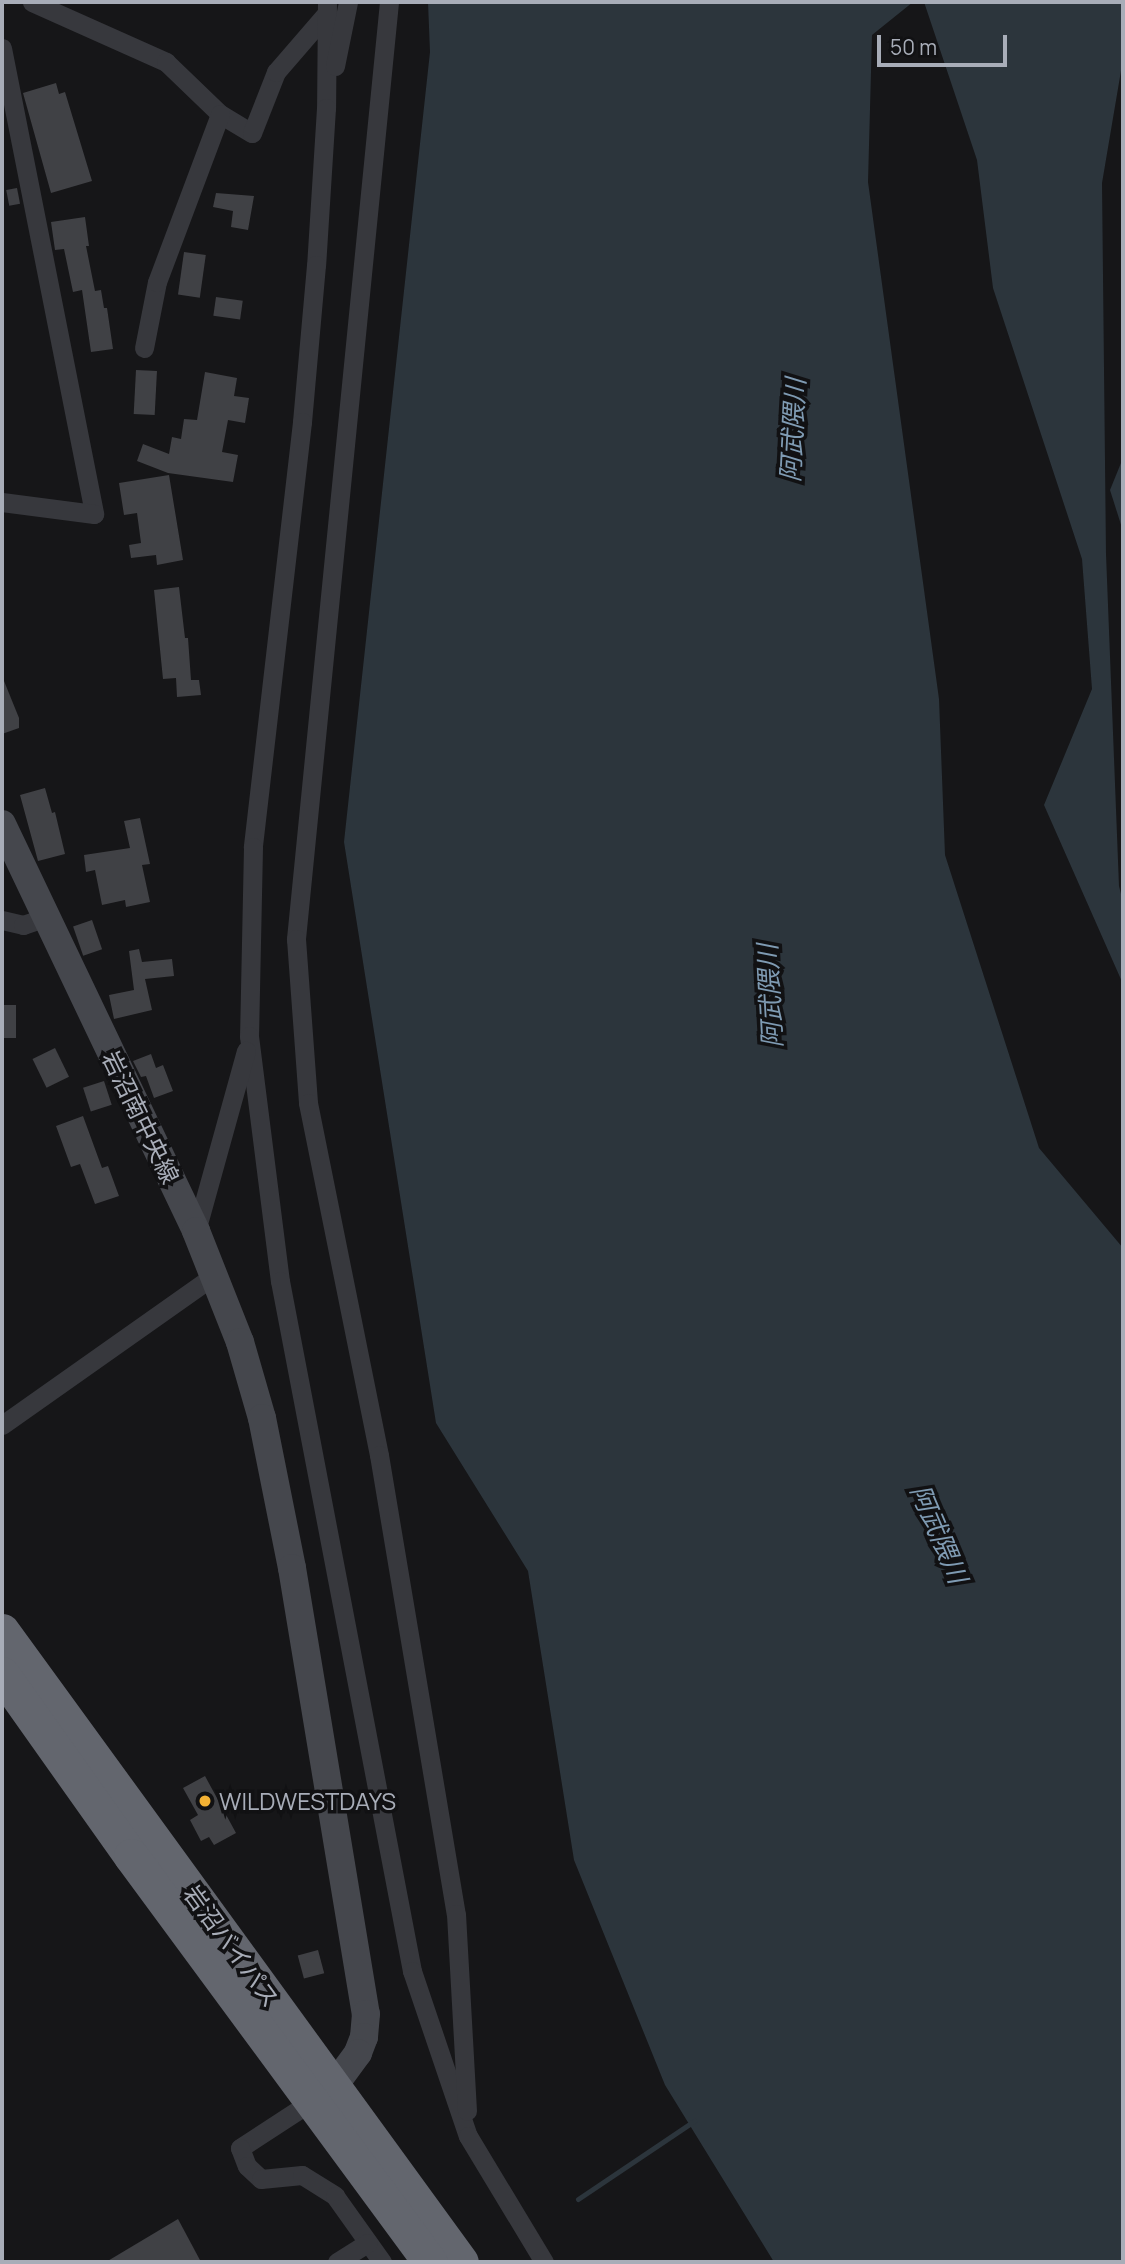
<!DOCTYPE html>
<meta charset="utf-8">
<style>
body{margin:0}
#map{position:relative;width:1125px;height:2264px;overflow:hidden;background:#161618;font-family:Manrope,"Noto Sans JP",sans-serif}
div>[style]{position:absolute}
.water>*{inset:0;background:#2c353c}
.stream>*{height:5px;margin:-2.5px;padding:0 2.5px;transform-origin:2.5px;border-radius:2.5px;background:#2c353c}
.building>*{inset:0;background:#404145;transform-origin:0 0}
.street>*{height:19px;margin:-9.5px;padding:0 9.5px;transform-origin:9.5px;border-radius:9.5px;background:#37383d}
.secondary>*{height:28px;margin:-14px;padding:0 14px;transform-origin:14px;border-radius:14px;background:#45474d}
.highway>*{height:35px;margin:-17.5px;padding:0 17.5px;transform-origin:17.5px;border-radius:17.5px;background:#63666e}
.dots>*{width:19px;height:19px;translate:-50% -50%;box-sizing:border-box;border:4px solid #111113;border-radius:50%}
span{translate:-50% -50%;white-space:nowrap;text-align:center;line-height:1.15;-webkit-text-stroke:7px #111113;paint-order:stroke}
.street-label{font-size:24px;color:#a8adb8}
.poi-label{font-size:24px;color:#a8adb8}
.left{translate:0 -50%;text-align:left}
.water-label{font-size:26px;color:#7f9bb3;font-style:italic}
.frame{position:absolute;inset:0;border:4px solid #a8adb8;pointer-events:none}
.scale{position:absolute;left:877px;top:35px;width:130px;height:32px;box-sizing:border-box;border:4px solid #a8adb8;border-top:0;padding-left:9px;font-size:21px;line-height:24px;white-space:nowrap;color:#a8adb8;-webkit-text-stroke:5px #111113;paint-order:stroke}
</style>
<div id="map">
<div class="water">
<div style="clip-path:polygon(428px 2px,913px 2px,872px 35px,868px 182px,939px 699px,945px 855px,1039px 1148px,1123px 1248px,1123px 2262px,774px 2262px,665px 2085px,574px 1860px,528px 1571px,436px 1423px,344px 842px,430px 52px)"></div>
<div style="clip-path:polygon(924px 2px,1123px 2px,1123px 59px,1102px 183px,1106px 554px,1119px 886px,1123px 902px,1123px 984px,1044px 805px,1092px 689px,1082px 559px,993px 288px,977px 160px)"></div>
<div style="clip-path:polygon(1123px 458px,1123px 531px,1110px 490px)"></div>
</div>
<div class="stream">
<div style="left:578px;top:2199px;width:140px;rotate:-33.9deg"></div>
</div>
<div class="building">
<div style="clip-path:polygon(56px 83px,59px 94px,65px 92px,92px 181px,51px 193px,23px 93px)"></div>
<div style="left:17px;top:188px;width:16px;height:11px;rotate:79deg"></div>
<div style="clip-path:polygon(216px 193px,254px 196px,248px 230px,231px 227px,233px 211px,213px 207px)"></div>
<div style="clip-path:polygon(85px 217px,89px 246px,86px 246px,95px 291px,101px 290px,104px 308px,107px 308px,113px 349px,91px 352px,82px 290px,73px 292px,64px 249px,55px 250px,51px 222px)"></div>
<div style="left:184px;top:252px;width:22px;height:43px;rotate:8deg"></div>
<div style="left:216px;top:297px;width:27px;height:19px;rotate:8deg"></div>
<div style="left:136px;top:370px;width:21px;height:44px;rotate:3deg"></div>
<div style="clip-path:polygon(205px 372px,237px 378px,234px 396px,249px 398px,245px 423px,228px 420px,222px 452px,238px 455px,233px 482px,168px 473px,137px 461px,143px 444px,169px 454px,172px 437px,181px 439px,184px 419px,197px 420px)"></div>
<div style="clip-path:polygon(169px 475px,183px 560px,157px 565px,156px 555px,131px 558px,129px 545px,141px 543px,137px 513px,124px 515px,119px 483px)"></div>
<div style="clip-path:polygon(179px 587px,185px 638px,188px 638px,191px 680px,199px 680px,201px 695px,177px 697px,176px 678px,163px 679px,154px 590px)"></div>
<div style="clip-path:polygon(2px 676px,19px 718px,19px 728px,2px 734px)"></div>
<div style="clip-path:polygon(45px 788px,52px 813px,55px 812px,65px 854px,38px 861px,20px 795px)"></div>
<div style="clip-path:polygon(140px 818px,150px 864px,142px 865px,150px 902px,126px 907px,125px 900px,102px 905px,95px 870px,86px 872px,84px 855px,130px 848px,124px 821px)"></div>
<div style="left:92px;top:920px;width:31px;height:20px;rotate:71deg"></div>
<div style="clip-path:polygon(139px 949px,142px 962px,172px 959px,174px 976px,145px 979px,152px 1010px,114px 1019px,109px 995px,134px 990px,129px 951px)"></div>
<div style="left:2px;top:1005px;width:14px;height:33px"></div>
<div style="left:55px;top:1048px;width:32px;height:25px;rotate:64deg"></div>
<div style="clip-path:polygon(151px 1054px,156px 1068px,163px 1065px,173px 1091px,154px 1098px,146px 1076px,141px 1077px,133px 1061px)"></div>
<div style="left:104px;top:1081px;width:25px;height:22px;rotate:72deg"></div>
<div style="clip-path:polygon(83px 1116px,102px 1168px,108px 1166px,119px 1196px,95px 1204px,80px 1164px,71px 1167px,56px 1126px)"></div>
<div style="clip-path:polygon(205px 1776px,236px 1833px,214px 1845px,209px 1837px,201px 1841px,190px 1820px,198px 1815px,183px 1788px)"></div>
<div style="left:318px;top:1950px;width:24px;height:21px;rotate:75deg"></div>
<div style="clip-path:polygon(178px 2219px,201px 2262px,106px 2262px)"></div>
</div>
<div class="street">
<div style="left:32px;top:2px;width:147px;rotate:24.1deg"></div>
<div style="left:166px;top:62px;width:75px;rotate:43.9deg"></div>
<div style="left:220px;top:114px;width:37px;rotate:31deg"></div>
<div style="left:252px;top:133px;width:66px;rotate:-68.5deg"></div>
<div style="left:276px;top:72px;width:78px;rotate:-49.2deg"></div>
<div style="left:327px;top:2px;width:106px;rotate:90.5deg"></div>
<div style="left:326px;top:108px;width:157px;rotate:93.6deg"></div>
<div style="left:316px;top:265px;width:158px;rotate:95.1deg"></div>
<div style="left:302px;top:422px;width:428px;rotate:96.6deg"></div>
<div style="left:253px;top:847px;width:189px;rotate:91.2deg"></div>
<div style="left:249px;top:1036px;width:247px;rotate:82.8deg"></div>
<div style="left:280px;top:1281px;width:703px;rotate:79.17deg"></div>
<div style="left:412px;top:1971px;width:174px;rotate:71.3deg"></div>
<div style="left:468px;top:2136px;width:147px;rotate:58.9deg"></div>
<div style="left:389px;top:2px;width:942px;rotate:95.67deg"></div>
<div style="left:296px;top:939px;width:164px;rotate:85.8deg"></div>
<div style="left:308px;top:1103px;width:359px;rotate:78.6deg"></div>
<div style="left:379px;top:1455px;width:465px;rotate:80.5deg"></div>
<div style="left:456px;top:1914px;width:197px;rotate:86.8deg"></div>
<div style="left:2px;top:48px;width:475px;rotate:78.8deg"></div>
<div style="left:94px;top:514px;width:93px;rotate:-172.6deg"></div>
<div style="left:335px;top:66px;width:65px;rotate:-78.5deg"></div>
<div style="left:144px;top:348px;width:67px;rotate:-78.9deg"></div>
<div style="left:157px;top:282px;width:179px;rotate:-69.4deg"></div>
<div style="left:2px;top:920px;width:22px;rotate:13deg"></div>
<div style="left:23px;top:925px;width:24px;rotate:-19deg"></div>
<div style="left:196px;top:1231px;width:187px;rotate:-74.5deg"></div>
<div style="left:2px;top:1425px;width:261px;rotate:-35.2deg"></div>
<div style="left:312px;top:2101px;width:86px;rotate:146.9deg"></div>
<div style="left:240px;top:2148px;width:19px;rotate:69deg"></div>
<div style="left:247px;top:2166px;width:19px;rotate:43deg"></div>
<div style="left:261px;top:2179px;width:41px;rotate:-5.6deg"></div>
<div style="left:302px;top:2175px;width:39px;rotate:32deg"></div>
<div style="left:335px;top:2196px;width:81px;rotate:54.5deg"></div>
<div style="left:337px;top:2262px;width:36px;rotate:-32deg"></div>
</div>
<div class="secondary">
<div style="left:2px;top:824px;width:451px;rotate:64.5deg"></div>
<div style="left:196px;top:1231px;width:119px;rotate:68.4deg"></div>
<div style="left:240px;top:1342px;width:79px;rotate:73.9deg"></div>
<div style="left:262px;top:1418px;width:153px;rotate:78.7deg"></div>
<div style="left:292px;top:1568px;width:452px;rotate:80.6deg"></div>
<div style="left:366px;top:2014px;width:23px;rotate:95deg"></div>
<div style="left:364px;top:2037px;width:17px;rotate:111deg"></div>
<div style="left:358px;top:2053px;width:42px;rotate:126.3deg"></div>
<div style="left:333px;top:2087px;width:18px;rotate:146deg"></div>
</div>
<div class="highway">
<div style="left:2px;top:1631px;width:780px;rotate:53.97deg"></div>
<div style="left:2px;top:1674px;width:223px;rotate:54.7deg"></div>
<div style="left:131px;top:1856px;width:504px;rotate:53.63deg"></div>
</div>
<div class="dots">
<div style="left:205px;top:1801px;background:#f2b134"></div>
</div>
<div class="street-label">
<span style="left:141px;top:1117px;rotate:64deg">岩沼南中央線</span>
<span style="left:232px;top:1946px;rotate:54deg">岩沼バイパス</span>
</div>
<div class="poi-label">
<span class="left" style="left:219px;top:1801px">WILDWESTDAYS</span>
</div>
<div class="water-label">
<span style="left:793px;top:430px;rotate:-87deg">阿武隈川</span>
<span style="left:770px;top:996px;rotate:-93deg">阿武隈川</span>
<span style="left:939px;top:1534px;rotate:67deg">阿武隈川</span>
</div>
<div class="frame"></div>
<div class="scale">50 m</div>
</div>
